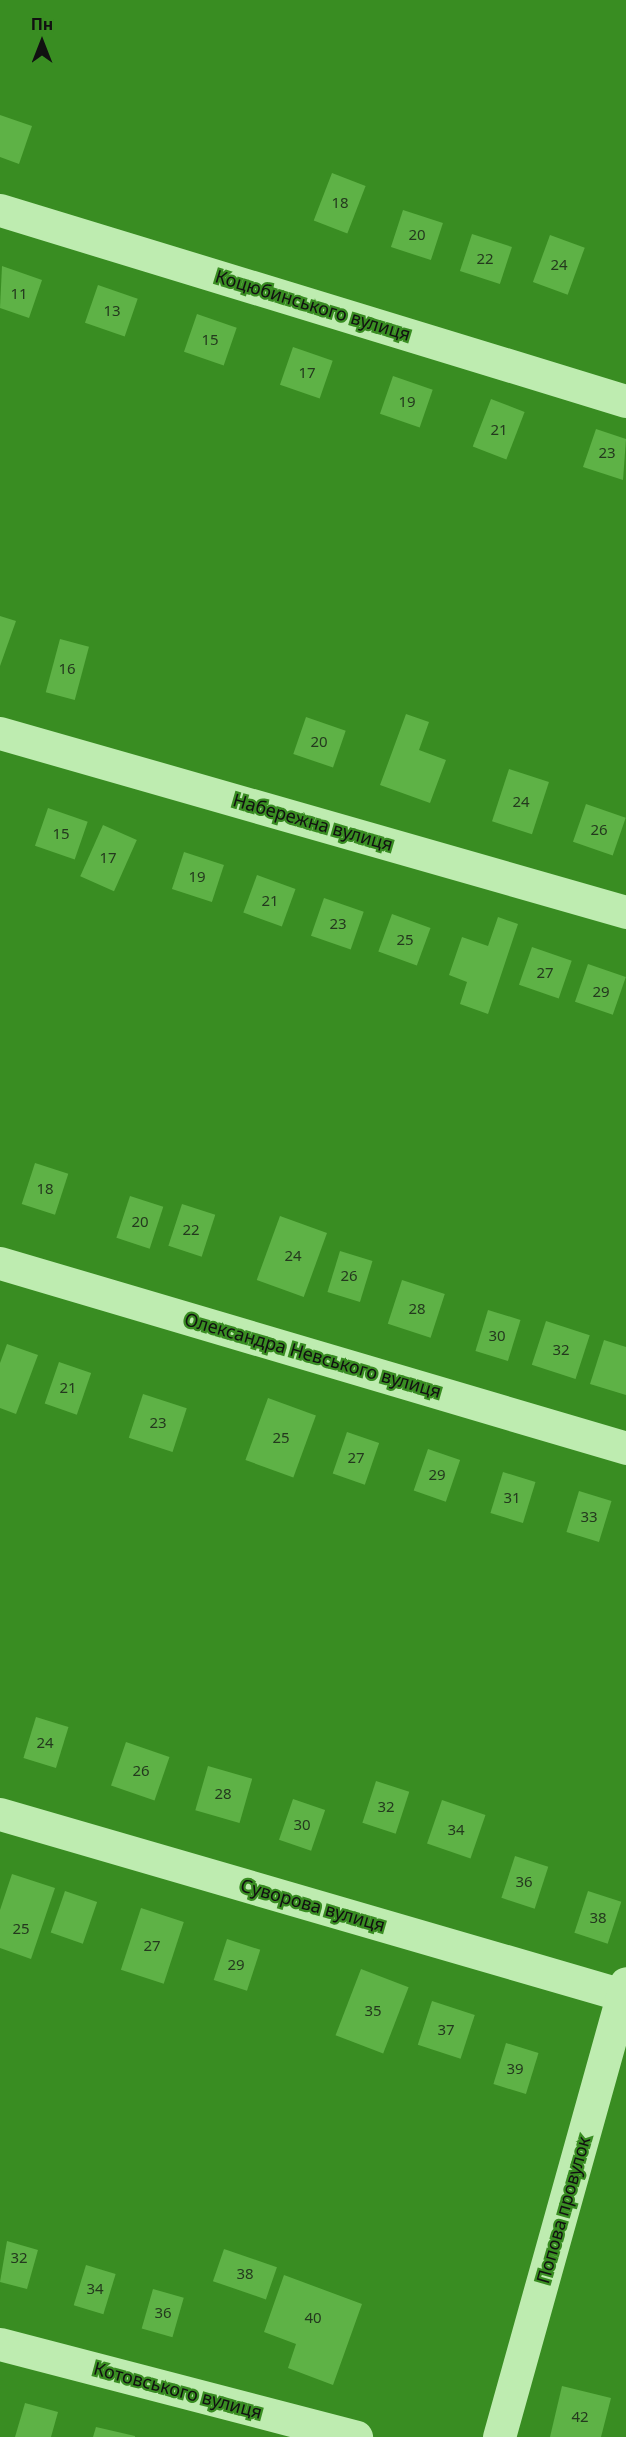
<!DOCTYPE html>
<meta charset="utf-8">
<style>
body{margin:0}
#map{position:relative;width:626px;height:2437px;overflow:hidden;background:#398d22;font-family:"Noto Sans",sans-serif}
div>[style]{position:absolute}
.building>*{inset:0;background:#5eb246;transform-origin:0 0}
.minor>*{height:33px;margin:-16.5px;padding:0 16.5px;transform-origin:16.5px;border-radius:16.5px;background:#beecb0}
span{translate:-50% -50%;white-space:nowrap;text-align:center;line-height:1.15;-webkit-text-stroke:4.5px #398d22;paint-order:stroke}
.number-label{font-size:15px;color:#24391e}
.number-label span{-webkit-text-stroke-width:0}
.street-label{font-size:18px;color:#111}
.north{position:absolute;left:12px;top:12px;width:60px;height:60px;-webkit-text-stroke:4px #398d22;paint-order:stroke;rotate:0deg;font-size:16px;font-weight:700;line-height:24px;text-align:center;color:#111}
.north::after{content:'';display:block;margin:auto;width:21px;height:27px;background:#111;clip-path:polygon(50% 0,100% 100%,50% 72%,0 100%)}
</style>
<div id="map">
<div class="building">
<div style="clip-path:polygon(0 115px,32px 126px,19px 164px,0 157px)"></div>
<div style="left:332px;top:173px;width:36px;height:51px;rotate:21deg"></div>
<div style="left:403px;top:210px;width:42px;height:39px;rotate:18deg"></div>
<div style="left:472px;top:234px;width:42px;height:39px;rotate:18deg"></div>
<div style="left:550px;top:235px;width:37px;height:50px;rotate:20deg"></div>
<div style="clip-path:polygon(2px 266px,42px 280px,29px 318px,0 308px)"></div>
<div style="left:98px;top:285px;width:42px;height:40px;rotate:19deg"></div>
<div style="left:197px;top:314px;width:42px;height:40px;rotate:19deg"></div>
<div style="left:293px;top:347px;width:42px;height:40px;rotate:19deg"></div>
<div style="left:393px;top:376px;width:42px;height:40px;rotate:19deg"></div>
<div style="left:491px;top:399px;width:36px;height:51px;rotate:21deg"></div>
<div style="clip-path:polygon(596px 429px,626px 439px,623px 480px,583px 467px)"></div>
<div style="clip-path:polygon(0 616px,16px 621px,0 666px)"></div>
<div style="left:60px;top:639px;width:30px;height:55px;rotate:15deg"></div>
<div style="clip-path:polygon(406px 714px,429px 722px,419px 750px,446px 760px,430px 803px,380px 785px)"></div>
<div style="left:306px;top:717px;width:42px;height:39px;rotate:19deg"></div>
<div style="left:509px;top:769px;width:42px;height:55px;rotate:18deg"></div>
<div style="left:586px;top:804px;width:42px;height:40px;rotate:19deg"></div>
<div style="left:48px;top:808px;width:42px;height:40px;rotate:19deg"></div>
<div style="left:103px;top:825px;width:37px;height:56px;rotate:24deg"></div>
<div style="left:184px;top:852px;width:42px;height:39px;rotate:18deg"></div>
<div style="left:257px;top:875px;width:41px;height:40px;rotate:20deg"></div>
<div style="left:324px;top:898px;width:42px;height:40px;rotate:19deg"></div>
<div style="left:392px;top:914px;width:41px;height:40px;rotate:20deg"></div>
<div style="clip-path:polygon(498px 917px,518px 924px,488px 1014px,460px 1004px,467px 982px,449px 975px,462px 937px,488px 946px)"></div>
<div style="left:532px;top:947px;width:42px;height:40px;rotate:19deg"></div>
<div style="left:588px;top:964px;width:40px;height:40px;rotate:19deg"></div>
<div style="left:35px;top:1163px;width:35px;height:43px;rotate:18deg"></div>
<div style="left:130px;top:1196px;width:35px;height:44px;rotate:18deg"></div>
<div style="left:182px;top:1204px;width:35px;height:44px;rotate:18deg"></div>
<div style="left:280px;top:1216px;width:50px;height:68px;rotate:20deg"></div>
<div style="left:340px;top:1251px;width:34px;height:43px;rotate:17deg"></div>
<div style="left:402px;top:1280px;width:45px;height:46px;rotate:18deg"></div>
<div style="left:488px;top:1310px;width:34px;height:43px;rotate:17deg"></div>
<div style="left:546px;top:1321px;width:46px;height:46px;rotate:18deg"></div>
<div style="clip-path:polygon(604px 1340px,626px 1347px,626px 1395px,590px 1384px)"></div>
<div style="clip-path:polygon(7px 1344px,38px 1355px,16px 1414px,0 1408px,0 1363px)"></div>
<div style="left:59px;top:1362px;width:34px;height:44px;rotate:19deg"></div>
<div style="left:143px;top:1394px;width:46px;height:46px;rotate:18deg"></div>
<div style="left:268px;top:1398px;width:51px;height:66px;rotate:20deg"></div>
<div style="left:347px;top:1432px;width:34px;height:44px;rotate:19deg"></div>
<div style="left:428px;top:1449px;width:34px;height:44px;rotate:19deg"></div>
<div style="left:503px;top:1472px;width:34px;height:43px;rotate:17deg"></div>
<div style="left:579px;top:1491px;width:34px;height:43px;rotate:17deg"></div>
<div style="left:36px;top:1717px;width:34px;height:43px;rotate:17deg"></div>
<div style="left:126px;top:1742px;width:46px;height:46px;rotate:19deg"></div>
<div style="left:208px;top:1766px;width:46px;height:46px;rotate:16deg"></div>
<div style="left:376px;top:1781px;width:35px;height:44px;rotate:18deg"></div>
<div style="left:293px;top:1799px;width:34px;height:43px;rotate:19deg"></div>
<div style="left:442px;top:1800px;width:46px;height:46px;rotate:19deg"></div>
<div style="left:515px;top:1856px;width:35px;height:44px;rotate:18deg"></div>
<div style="clip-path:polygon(12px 1874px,55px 1888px,31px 1959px,0 1948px,0 1910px)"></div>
<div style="left:65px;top:1891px;width:34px;height:44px;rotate:19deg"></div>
<div style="left:588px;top:1891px;width:35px;height:44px;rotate:18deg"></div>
<div style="left:141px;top:1908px;width:45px;height:65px;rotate:18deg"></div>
<div style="left:227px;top:1939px;width:35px;height:43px;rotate:18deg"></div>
<div style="left:361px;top:1969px;width:51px;height:71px;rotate:21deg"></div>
<div style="left:432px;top:2001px;width:45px;height:46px;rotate:18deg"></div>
<div style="left:506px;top:2043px;width:34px;height:43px;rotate:17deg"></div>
<div style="clip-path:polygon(7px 2241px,38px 2250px,27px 2289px,0 2282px)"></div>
<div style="left:224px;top:2249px;width:56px;height:34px;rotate:19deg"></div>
<div style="left:86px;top:2265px;width:31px;height:42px;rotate:17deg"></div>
<div style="clip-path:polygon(284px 2275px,362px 2304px,333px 2385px,288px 2368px,296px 2344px,264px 2332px)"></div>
<div style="left:153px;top:2289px;width:32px;height:41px;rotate:16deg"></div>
<div style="clip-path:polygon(562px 2386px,611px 2398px,601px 2437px,550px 2437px)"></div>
<div style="clip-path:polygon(25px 2403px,58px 2412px,51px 2437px,15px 2437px)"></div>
<div style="clip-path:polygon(96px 2427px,135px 2436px,135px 2437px,93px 2437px)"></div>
</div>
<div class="minor">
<div style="left:0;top:210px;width:654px;rotate:16.97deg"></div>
<div style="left:0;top:733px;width:651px;rotate:15.96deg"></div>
<div style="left:0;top:1263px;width:653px;rotate:16.46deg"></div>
<div style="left:0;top:1814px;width:652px;rotate:16.21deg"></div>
<div style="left:0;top:2344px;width:368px;rotate:14.6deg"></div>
<div style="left:499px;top:2437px;width:471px;rotate:-74.4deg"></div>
</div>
<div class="number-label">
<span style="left:340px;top:203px">18</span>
<span style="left:417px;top:235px">20</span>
<span style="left:485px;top:259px">22</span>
<span style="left:559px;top:265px">24</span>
<span style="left:19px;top:294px">11</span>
<span style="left:112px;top:311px">13</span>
<span style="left:210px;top:340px">15</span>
<span style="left:307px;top:373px">17</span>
<span style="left:407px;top:402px">19</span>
<span style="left:499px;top:430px">21</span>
<span style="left:607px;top:453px">23</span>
<span style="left:67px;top:669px">16</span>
<span style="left:319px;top:742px">20</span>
<span style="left:521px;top:802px">24</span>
<span style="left:599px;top:830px">26</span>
<span style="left:61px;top:834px">15</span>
<span style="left:108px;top:858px">17</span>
<span style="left:197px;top:877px">19</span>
<span style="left:270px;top:901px">21</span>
<span style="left:338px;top:924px">23</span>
<span style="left:405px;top:940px">25</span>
<span style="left:545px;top:973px">27</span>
<span style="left:601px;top:992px">29</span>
<span style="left:45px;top:1189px">18</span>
<span style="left:140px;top:1222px">20</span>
<span style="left:191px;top:1230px">22</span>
<span style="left:293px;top:1256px">24</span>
<span style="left:349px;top:1276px">26</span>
<span style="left:417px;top:1309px">28</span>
<span style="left:497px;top:1336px">30</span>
<span style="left:561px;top:1350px">32</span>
<span style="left:68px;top:1388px">21</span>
<span style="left:158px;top:1423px">23</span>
<span style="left:281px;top:1438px">25</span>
<span style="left:356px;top:1458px">27</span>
<span style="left:437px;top:1475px">29</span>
<span style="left:512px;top:1498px">31</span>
<span style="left:589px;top:1517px">33</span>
<span style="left:45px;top:1743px">24</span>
<span style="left:141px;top:1771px">26</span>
<span style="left:223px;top:1794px">28</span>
<span style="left:386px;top:1807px">32</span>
<span style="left:302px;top:1825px">30</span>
<span style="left:456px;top:1830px">34</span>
<span style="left:524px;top:1882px">36</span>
<span style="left:598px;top:1918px">38</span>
<span style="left:21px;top:1929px">25</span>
<span style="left:152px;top:1946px">27</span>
<span style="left:236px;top:1965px">29</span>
<span style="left:373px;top:2011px">35</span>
<span style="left:446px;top:2030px">37</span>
<span style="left:515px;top:2069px">39</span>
<span style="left:19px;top:2258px">32</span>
<span style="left:245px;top:2274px">38</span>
<span style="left:95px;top:2289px">34</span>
<span style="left:163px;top:2313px">36</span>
<span style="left:313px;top:2318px">40</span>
<span style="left:580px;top:2417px">42</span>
</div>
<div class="street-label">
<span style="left:313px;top:305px;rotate:17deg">Коцюбинського вулиця</span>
<span style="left:313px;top:822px;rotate:16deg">Набережна вулиця</span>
<span style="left:313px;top:1355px;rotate:16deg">Олександра Невського вулиця</span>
<span style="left:313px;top:1905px;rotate:16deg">Суворова вулиця</span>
<span style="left:563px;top:2210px;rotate:-74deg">Попова провулок</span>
<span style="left:178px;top:2390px;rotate:15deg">Котовського вулиця</span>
</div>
<div class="north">Пн</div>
</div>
